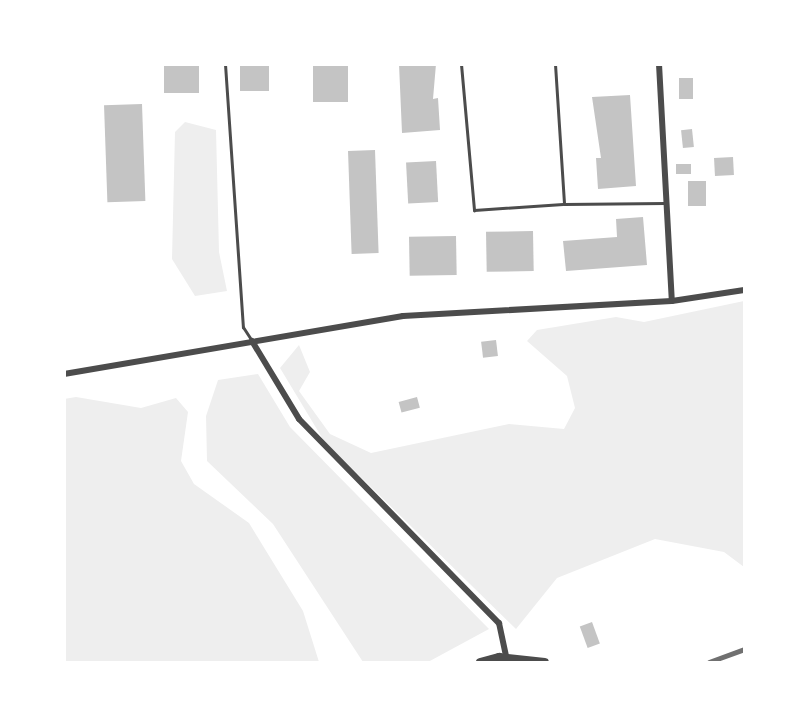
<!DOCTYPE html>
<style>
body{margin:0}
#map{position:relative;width:809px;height:727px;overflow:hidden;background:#fff;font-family:"DejaVu Sans",sans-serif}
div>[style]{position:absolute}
.green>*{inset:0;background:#eee}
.building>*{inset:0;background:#c4c4c4;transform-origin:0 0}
.service>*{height:3px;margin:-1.5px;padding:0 1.5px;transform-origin:1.5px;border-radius:1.5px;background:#4c4c4c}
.minor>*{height:6px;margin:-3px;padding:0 3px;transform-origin:3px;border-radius:3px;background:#4c4c4c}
.tertiary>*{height:8px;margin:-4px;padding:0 4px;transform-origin:4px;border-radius:4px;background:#4c4c4c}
.rail>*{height:4.5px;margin:-2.25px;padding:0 2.25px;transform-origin:2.25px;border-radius:2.25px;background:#707070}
span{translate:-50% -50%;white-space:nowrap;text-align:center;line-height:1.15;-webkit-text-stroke:5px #fff;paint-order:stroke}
.frame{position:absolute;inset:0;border:66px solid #fff;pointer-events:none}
</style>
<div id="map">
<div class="green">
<div style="clip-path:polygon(185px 122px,216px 130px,219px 252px,227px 291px,195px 296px,172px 259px,175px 132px)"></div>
<div style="clip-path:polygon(744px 301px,744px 567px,724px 552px,655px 539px,557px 578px,516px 629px,324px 441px,280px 368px,299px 345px,310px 372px,299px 391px,330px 434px,371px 453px,509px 424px,564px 429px,575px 408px,567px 376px,527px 341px,537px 330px,616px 317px,644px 322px)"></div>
<div style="clip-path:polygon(258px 374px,290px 427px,489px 629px,428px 662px,363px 662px,273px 524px,207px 461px,206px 416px,218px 380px)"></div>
<div style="clip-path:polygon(76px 397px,141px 408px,176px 398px,188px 412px,181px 461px,194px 484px,249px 523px,303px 611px,319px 662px,65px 662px,64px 399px)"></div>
</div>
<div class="building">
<div style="left:164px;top:64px;width:35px;height:29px"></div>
<div style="left:240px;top:64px;width:29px;height:27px"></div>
<div style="left:313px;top:64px;width:35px;height:38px"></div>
<div style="clip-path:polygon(399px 64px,436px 64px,433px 99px,438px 98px,440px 130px,402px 133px)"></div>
<div style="left:679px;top:78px;width:14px;height:21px"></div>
<div style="clip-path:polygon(630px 95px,636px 186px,598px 189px,596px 158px,601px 158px,592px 97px)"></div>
<div style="left:142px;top:104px;width:97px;height:38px;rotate:88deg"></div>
<div style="left:692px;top:129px;width:18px;height:11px;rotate:84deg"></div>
<div style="left:375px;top:150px;width:103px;height:27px;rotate:88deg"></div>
<div style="left:733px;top:157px;width:18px;height:19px;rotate:87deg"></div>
<div style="left:436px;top:161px;width:41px;height:30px;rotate:87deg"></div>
<div style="left:691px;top:164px;width:10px;height:15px;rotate:90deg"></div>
<div style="left:688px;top:181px;width:18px;height:25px"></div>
<div style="clip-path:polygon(643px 217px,647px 265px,566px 271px,563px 241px,617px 237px,616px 219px)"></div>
<div style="left:533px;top:231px;width:40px;height:47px;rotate:89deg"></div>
<div style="left:456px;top:236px;width:39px;height:47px;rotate:89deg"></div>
<div style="left:496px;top:340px;width:16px;height:15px;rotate:83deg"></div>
<div style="left:417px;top:397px;width:11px;height:19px;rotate:75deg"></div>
<div style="left:592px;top:622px;width:23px;height:13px;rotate:70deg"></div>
</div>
<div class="service">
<div style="left:225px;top:64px;width:264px;rotate:86.1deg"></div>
<div style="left:243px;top:327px;width:17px;rotate:57deg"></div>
<div style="left:461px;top:64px;width:147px;rotate:84.9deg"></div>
<div style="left:474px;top:210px;width:89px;rotate:-3.9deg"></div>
<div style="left:555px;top:64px;width:140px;rotate:86.3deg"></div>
<div style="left:564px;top:204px;width:101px;rotate:-0.6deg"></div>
</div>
<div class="minor">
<div style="left:659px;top:64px;width:237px;rotate:86.9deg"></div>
<div style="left:252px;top:341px;width:91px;rotate:58.9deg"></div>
<div style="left:299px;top:419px;width:286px;rotate:45.6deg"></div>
<div style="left:499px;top:623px;width:35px;rotate:78deg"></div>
<div style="left:64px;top:374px;width:344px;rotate:-9.7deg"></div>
<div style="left:403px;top:316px;width:269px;rotate:-3.2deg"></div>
<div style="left:672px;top:301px;width:73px;rotate:-8.7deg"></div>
</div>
<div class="tertiary">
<div style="left:480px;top:662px;width:20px;rotate:-15deg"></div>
<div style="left:499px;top:657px;width:46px;rotate:6.2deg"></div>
</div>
<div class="rail">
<div style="left:709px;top:662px;width:37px;rotate:-20deg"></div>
</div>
<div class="frame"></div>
</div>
